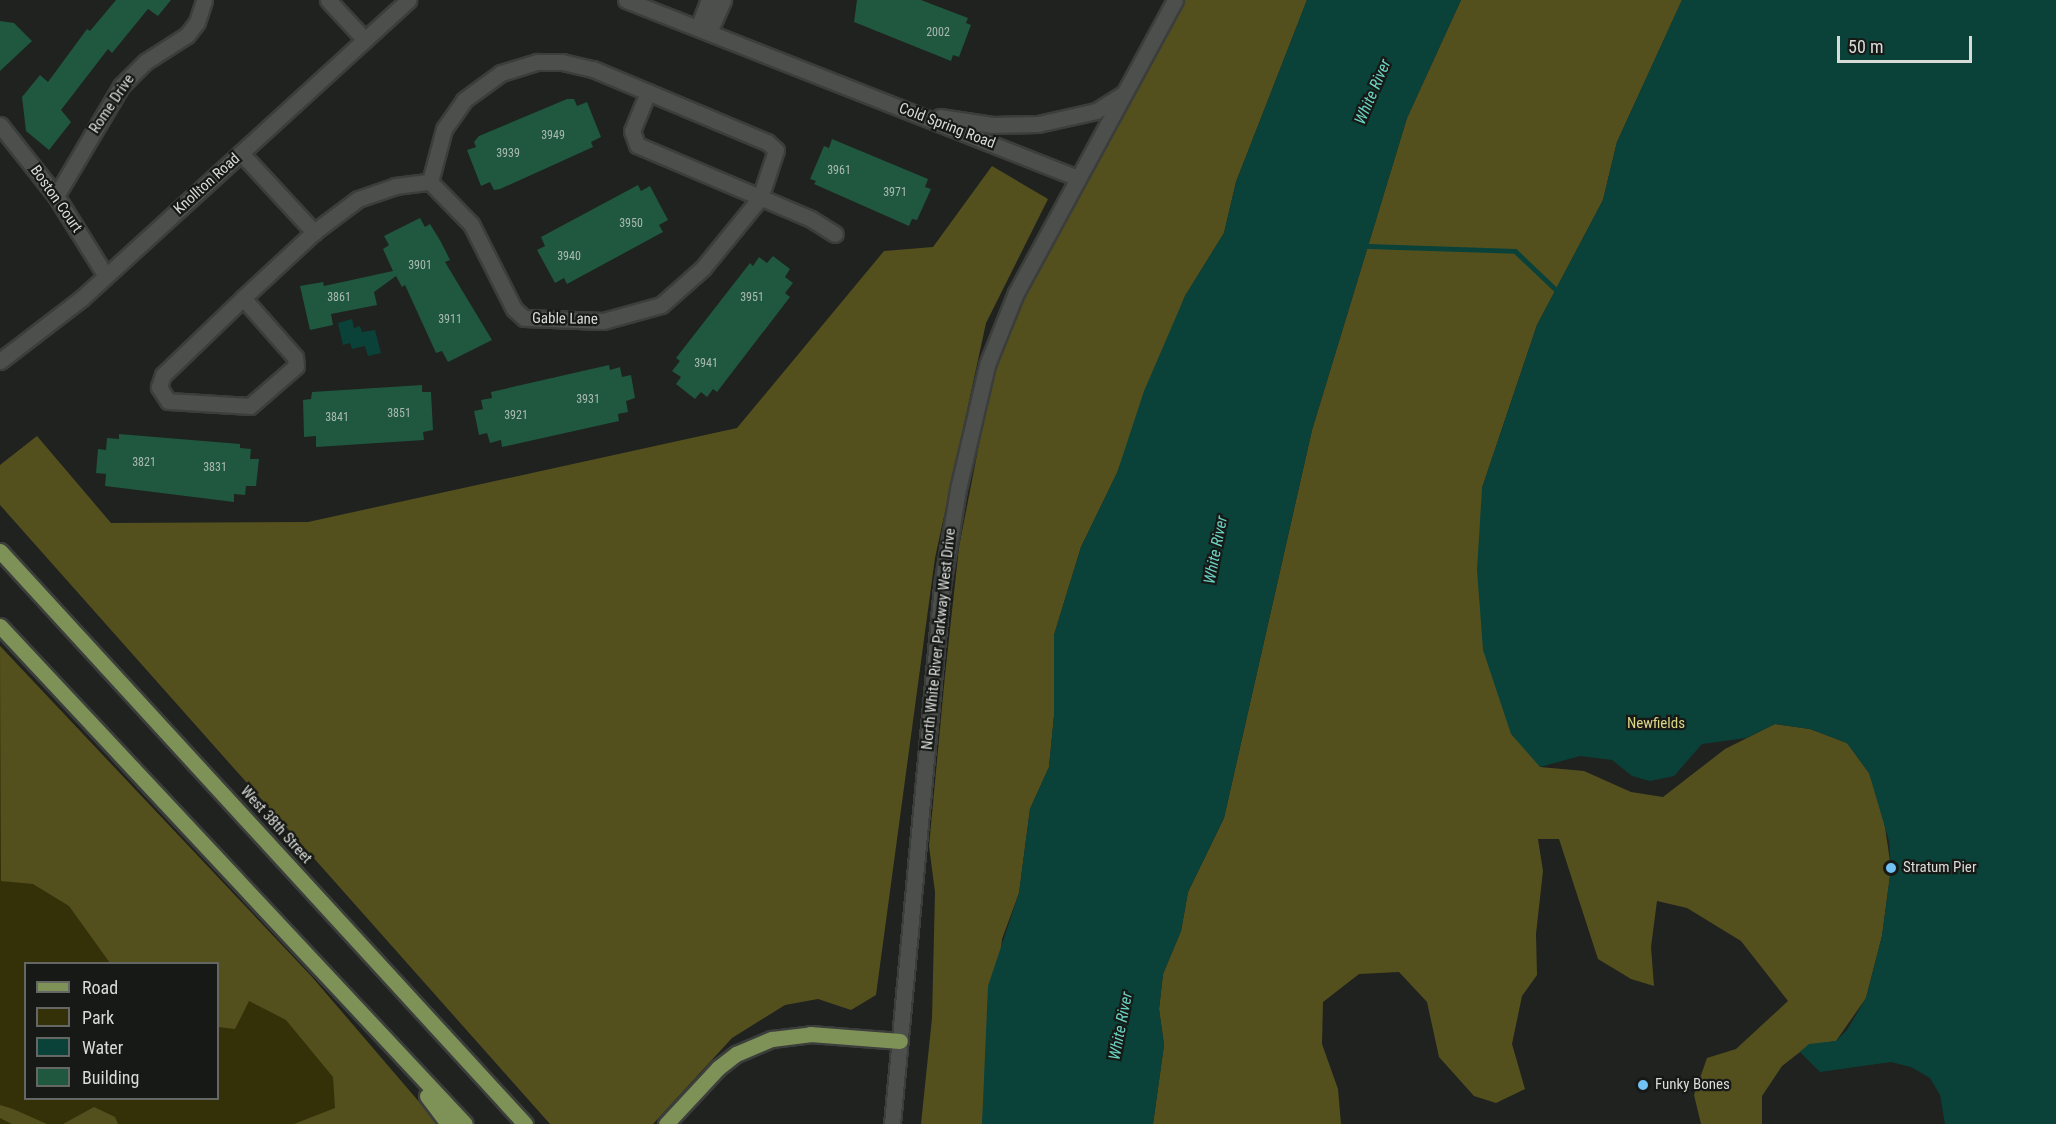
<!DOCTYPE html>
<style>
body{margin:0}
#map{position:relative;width:2056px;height:1124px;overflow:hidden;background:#1f221f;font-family:"Roboto Condensed",sans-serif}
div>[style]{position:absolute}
.green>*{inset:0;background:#343108}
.forest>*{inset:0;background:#54501e}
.water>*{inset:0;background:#0a423a}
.stream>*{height:5px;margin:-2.5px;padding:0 2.5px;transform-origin:2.5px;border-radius:2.5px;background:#0a423a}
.building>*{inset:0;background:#1f573f}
.roads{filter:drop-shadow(2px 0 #3b3e3b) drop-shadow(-2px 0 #3b3e3b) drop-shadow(0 2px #3b3e3b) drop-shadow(0 -2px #3b3e3b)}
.minor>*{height:15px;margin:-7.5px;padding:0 7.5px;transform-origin:7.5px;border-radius:7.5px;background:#4c4f4b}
.major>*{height:15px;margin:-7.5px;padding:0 7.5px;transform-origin:7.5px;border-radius:7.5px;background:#7e9258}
.dots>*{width:16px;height:16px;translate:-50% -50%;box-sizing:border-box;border:3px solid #161916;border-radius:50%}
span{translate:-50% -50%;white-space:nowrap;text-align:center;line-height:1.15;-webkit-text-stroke:4.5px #161916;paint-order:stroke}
.number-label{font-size:12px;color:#aabab2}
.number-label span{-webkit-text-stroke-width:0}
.street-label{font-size:15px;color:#d9dbd8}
.park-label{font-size:15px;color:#dbd687}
.poi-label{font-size:15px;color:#d9dbd8}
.left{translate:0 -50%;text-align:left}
.water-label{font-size:16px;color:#6bd3c3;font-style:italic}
.legend{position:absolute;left:24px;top:962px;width:195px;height:138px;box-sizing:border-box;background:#161916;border:2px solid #646764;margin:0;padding:8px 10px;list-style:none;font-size:18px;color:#d9dbd8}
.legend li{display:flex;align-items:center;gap:12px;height:30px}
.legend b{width:30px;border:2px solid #646764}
.scale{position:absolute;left:1837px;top:36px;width:135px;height:27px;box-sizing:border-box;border:3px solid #d9dbd8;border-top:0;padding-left:8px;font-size:18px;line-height:21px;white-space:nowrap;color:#d9dbd8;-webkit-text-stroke:4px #161916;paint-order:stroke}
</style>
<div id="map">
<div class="green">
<div style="clip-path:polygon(evenodd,0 646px,312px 977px,438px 1124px,0 1124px,0 646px,26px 964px,218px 964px,218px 1098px,26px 1098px,26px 964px)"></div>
</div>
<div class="forest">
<div style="clip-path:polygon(1183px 0,1307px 0,1236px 182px,1224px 233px,1185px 296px,1117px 473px,1081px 547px,1054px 635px,1054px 716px,1049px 767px,1030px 809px,1019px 893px,1002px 939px,982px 1124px,921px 1124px,932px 1018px,935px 892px,929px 846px,945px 675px,959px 547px,989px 393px,1006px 332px,1035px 274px)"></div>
<div style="clip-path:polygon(1461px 0,1682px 0,1617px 142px,1603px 200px,1537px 325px,1482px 488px,1540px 767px,1584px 771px,1631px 792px,1663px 797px,1725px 749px,1775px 724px,1810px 729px,1847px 743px,1869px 773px,1882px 807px,1891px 868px,1882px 936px,1866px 998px,1836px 1041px,1809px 1045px,1782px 1066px,1762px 1096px,1762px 1124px,1701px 1124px,1694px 1095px,1707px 1058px,1736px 1049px,1788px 1001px,1741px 941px,1687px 908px,1657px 901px,1651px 947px,1654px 986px,1631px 979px,1598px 959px,1559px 839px,1538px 839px,1543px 871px,1536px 934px,1537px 975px,1522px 996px,1512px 1044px,1525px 1089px,1496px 1103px,1474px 1096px,1439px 1057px,1427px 1002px,1399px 972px,1359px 974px,1323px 1002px,1322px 1044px,1338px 1089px,1341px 1124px,1153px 1124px,1164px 1045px,1159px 1009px,1163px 974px,1181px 931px,1188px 892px,1224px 818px,1312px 430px,1407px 118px)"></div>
<div style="clip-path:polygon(992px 166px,1048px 199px,986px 323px,935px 558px,876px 995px,851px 1010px,818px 999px,785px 1005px,732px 1038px,653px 1124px,550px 1124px,0 505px,0 465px,37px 436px,111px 523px,308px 522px,737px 428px,884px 251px,933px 247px)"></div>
<div style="clip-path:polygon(0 646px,312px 977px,438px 1124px,294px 1124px,335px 1108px,333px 1077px,286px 1020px,249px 1001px,235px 1029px,218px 1027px,218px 964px,110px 963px,69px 906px,33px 884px,1px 881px)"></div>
<div style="clip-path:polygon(0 1105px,13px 1109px,47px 1124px,12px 1124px,0 1118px)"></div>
<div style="clip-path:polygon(94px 1107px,115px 1117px,118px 1124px,63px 1124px)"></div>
</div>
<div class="water">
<div style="clip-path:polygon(1307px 0,1461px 0,1407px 118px,1312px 430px,1224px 818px,1188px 892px,1181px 931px,1163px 974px,1159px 1009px,1164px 1045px,1153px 1124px,982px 1124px,988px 986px,1019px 893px,1030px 809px,1049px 767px,1054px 716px,1054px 635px,1081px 547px,1117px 473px,1144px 391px,1185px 296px,1224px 233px,1236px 182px)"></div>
<div style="clip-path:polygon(1682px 0,2056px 0,2056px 1124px,1945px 1124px,1940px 1095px,1930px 1078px,1911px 1067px,1891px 1062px,1820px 1072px,1800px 1052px,1809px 1044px,1836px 1041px,1847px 1030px,1866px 998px,1882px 936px,1891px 868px,1889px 841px,1869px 773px,1847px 743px,1810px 729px,1775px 724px,1746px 738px,1702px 744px,1674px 776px,1650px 781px,1632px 776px,1612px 760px,1580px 756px,1540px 767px,1511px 734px,1483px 650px,1477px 570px,1482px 488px,1537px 325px,1603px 200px,1617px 142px)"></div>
<div style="clip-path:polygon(352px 319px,354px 328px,360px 326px,362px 332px,375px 330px,381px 353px,368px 356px,365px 346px,352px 349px,350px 343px,343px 345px,338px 323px)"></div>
</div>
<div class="stream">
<div style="left:1368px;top:246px;width:147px;rotate:1.9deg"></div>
<div style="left:1515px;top:251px;width:57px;rotate:43.6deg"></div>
</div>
<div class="building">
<div style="clip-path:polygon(116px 0,171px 0,158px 16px,148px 9px,112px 53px,108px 49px,61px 110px,71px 122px,49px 150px,26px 131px,22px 97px,40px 75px,48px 82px,87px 29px,90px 31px)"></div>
<div style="clip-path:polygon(857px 0,921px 0,968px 18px,966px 23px,971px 25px,959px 57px,953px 55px,951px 61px,854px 22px)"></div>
<div style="clip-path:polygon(0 21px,14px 23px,32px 41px,0 71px)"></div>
<div style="clip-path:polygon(567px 99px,574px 99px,577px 106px,587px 102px,601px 137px,591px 142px,593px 147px,500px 189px,494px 190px,490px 182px,481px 186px,467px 150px,476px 147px,474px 142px,479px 136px)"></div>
<div style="clip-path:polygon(832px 139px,928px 179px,925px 187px,931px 189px,917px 220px,912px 219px,909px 226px,814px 184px,816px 181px,810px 179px,824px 146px,829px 148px)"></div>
<div style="clip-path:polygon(638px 185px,641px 191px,650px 186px,668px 220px,659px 225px,663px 232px,567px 284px,564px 278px,555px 283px,537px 250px,545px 246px,541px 237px)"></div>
<div style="clip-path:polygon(420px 218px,425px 227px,430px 224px,441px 242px,450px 260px,445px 262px,492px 340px,448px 362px,442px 351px,436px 353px,405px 285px,402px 287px,396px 276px,374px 292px,377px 305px,331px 314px,333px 325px,310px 330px,300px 286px,323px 282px,324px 286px,393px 271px,383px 249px,389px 245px,384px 236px)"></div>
<div style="clip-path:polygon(773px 256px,790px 269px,785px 277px,793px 283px,785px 293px,790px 297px,717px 392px,713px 389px,707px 397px,701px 392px,695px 399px,676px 384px,681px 377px,672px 371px,680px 361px,676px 358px,750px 263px,753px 266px,759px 257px,767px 263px)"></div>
<div style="clip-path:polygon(609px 365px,610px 370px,620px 367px,622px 377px,631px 375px,635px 398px,626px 401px,628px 412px,618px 414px,619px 421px,502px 447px,501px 440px,490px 443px,487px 433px,479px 435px,474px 411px,483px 409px,481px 400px,492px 398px,491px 392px)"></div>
<div style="clip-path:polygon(422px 385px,422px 392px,431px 392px,433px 430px,423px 432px,424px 440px,316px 447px,316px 436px,304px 437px,303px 400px,311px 399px,312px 392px)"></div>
<div style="clip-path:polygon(119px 434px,240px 444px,240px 448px,251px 449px,250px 459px,259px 459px,256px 486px,246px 486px,245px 495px,234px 494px,234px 502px,105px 486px,106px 474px,96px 473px,98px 449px,106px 450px,107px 438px,119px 439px)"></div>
</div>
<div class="roads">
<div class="minor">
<div style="left:328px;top:0;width:54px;rotate:47.2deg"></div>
<div style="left:626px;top:0;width:486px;rotate:21.5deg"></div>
<div style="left:698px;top:28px;width:30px;rotate:-69deg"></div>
<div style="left:709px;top:32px;width:35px;rotate:-66deg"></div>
<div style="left:537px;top:62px;width:25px"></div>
<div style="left:562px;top:62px;width:32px;rotate:13deg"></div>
<div style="left:593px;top:69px;width:189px;rotate:22.8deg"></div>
<div style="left:767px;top:142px;width:12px;rotate:42deg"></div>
<div style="left:776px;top:150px;width:51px;rotate:108.4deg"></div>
<div style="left:760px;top:198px;width:90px;rotate:129.2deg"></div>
<div style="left:703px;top:268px;width:56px;rotate:138.6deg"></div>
<div style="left:661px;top:305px;width:60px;rotate:164.6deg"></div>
<div style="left:603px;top:321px;width:79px;rotate:-177.8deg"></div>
<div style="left:524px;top:318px;width:13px;rotate:-138deg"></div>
<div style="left:514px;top:309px;width:95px;rotate:-116.8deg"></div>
<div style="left:471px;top:224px;width:59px;rotate:-134.3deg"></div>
<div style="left:430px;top:182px;width:55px;rotate:-75.2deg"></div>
<div style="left:444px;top:129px;width:35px;rotate:-55deg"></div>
<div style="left:464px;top:100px;width:46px;rotate:-36.1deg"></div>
<div style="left:501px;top:73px;width:38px;rotate:-17deg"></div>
<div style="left:648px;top:92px;width:42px;rotate:112.3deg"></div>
<div style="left:632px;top:131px;width:15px;rotate:70deg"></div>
<div style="left:637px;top:145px;width:189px;rotate:23deg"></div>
<div style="left:811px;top:219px;width:28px;rotate:32deg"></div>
<div style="left:940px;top:117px;width:53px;rotate:8.7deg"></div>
<div style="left:992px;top:125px;width:46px;rotate:-1.2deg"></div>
<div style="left:1038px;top:124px;width:59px;rotate:-12.6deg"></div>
<div style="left:1096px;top:111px;width:31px;rotate:-32deg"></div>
<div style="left:0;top:125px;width:90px;rotate:51.7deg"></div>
<div style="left:56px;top:196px;width:94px;rotate:58deg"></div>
<div style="left:241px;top:153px;width:108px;rotate:47.3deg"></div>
<div style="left:56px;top:196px;width:128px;rotate:-59.4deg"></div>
<div style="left:121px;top:86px;width:34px;rotate:-45deg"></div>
<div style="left:145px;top:62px;width:50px;rotate:-32.7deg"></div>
<div style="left:187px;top:35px;width:16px;rotate:-52deg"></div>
<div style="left:197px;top:22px;width:23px;rotate:-72deg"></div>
<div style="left:243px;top:298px;width:79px;rotate:48.6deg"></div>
<div style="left:295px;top:357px;width:9px;rotate:84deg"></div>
<div style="left:296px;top:366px;width:61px;rotate:139deg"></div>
<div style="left:250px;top:406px;width:82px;rotate:-176.5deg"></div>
<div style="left:168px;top:401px;width:17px;rotate:-123deg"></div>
<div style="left:159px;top:387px;width:13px;rotate:-72deg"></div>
<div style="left:163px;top:375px;width:111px;rotate:-43.9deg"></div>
<div style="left:243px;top:298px;width:97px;rotate:-42.9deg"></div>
<div style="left:314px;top:232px;width:55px;rotate:-36.9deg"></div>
<div style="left:358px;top:199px;width:39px;rotate:-19deg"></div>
<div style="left:395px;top:186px;width:35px;rotate:-7deg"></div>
<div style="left:0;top:361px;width:103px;rotate:-37.5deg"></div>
<div style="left:82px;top:298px;width:442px;rotate:-42.4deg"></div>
<div style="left:892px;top:1124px;width:540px;rotate:-84.69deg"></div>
<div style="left:942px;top:586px;width:98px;rotate:-80.6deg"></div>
<div style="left:958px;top:489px;width:127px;rotate:-76.8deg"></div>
<div style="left:987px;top:365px;width:78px;rotate:-68.1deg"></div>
<div style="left:1016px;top:293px;width:333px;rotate:-61.5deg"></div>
</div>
<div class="major">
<div style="left:0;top:551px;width:777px;rotate:47.5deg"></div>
<div style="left:0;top:626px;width:681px;rotate:46.96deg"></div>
<div style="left:427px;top:1096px;width:35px;rotate:53deg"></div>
<div style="left:666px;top:1124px;width:76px;rotate:-47.1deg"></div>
<div style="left:718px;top:1068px;width:23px;rotate:-38deg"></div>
<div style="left:736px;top:1054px;width:39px;rotate:-23deg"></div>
<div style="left:772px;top:1039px;width:38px;rotate:-7deg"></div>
<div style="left:810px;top:1034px;width:90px;rotate:4.4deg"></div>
</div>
</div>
<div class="dots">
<div style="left:1891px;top:868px;background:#72c1f5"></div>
<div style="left:1643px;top:1085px;background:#72c1f5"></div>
</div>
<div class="number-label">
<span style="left:938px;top:33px">2002</span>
<span style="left:553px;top:136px">3949</span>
<span style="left:508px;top:154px">3939</span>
<span style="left:839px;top:171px">3961</span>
<span style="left:895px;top:193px">3971</span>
<span style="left:631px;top:224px">3950</span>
<span style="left:569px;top:257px">3940</span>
<span style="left:420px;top:266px">3901</span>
<span style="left:339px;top:298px">3861</span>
<span style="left:752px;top:298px">3951</span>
<span style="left:450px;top:320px">3911</span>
<span style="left:706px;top:364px">3941</span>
<span style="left:588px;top:400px">3931</span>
<span style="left:399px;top:414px">3851</span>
<span style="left:516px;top:416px">3921</span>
<span style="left:337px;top:418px">3841</span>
<span style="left:144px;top:463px">3821</span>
<span style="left:215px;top:468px">3831</span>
</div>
<div class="street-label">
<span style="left:112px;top:104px;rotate:-56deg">Rome Drive</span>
<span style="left:947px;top:126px;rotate:21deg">Cold Spring Road</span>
<span style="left:207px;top:184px;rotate:-42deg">Knollton Road</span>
<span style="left:56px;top:199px;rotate:55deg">Boston Court</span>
<span style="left:565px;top:319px;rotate:1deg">Gable Lane</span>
<span style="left:939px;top:639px;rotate:-84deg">North White River Parkway West Drive</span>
<span style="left:276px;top:825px;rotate:48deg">West 38th Street</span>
</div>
<div class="park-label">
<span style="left:1656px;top:724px">Newfields</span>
</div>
<div class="poi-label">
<span class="left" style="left:1903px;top:868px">Stratum Pier</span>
<span class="left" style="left:1655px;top:1085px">Funky Bones</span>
</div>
<div class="water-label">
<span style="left:1373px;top:92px;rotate:-67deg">White River</span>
<span style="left:1216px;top:550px;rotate:-79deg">White River</span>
<span style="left:1121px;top:1026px;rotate:-79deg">White River</span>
</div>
<ul class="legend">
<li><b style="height:8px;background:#7e9258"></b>Road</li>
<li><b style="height:16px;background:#343108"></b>Park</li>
<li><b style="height:16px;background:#0a423a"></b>Water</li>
<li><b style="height:16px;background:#1f573f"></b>Building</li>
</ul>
<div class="scale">50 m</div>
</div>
